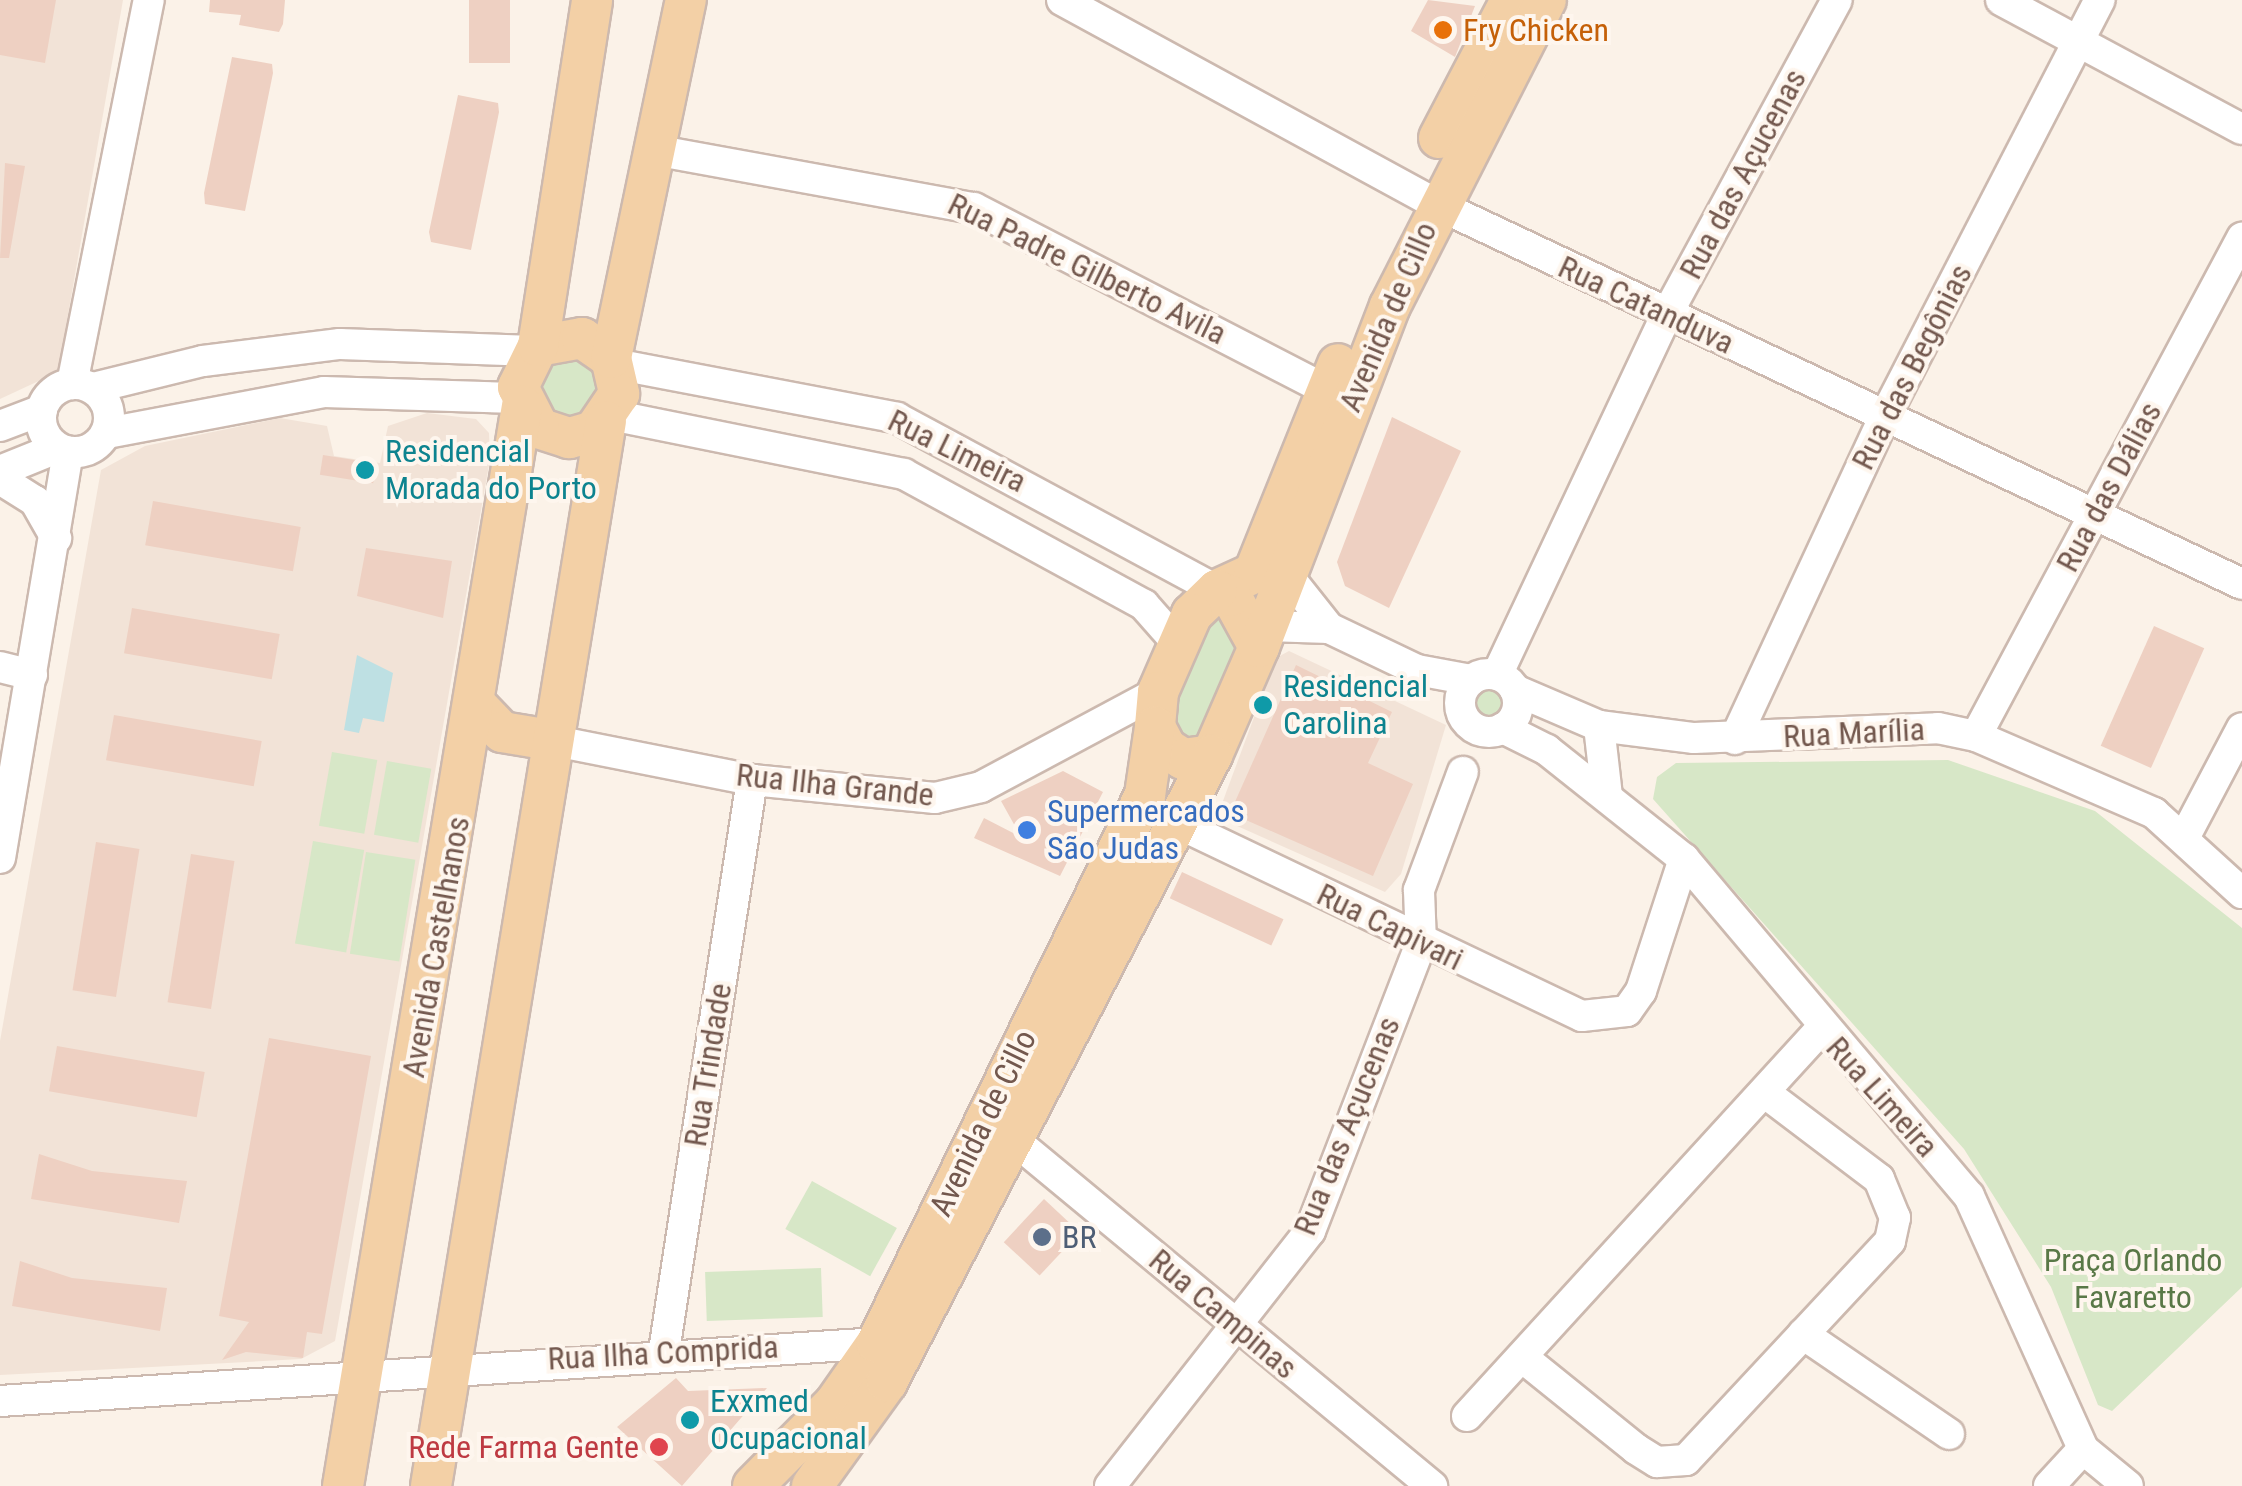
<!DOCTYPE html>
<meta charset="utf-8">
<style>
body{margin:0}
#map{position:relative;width:2242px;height:1486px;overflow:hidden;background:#fbf2e8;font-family:"Roboto Condensed",sans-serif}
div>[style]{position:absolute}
.residential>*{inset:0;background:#f2e3d7}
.green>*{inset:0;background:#d7e7c7;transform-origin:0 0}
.round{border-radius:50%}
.water>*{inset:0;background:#bee0e3}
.building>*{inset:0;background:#eed0c2;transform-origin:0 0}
.roads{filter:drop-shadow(2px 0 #ccb9af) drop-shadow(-2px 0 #ccb9af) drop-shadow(0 2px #ccb9af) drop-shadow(0 -2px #ccb9af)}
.minor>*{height:30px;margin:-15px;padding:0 15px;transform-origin:15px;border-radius:15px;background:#fff}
.minor>.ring{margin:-15px;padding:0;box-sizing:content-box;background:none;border:30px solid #fff;border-radius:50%}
.major>*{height:40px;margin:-20px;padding:0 20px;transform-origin:20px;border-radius:20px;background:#f3d0a6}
.dots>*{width:28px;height:28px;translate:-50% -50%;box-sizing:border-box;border:5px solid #fef6ee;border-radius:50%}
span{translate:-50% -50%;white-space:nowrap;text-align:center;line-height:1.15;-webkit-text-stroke:8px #fef6ee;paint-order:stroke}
.food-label{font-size:32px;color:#c56008}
.left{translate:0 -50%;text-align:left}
.street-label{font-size:32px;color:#73584e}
.culture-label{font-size:32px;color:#0d838f}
.shop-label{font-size:32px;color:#366cbe}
.service-label{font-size:32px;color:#4e5e75}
.park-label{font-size:32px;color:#597847}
.health-label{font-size:32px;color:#be3a42}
.right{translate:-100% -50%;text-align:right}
</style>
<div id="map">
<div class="residential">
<div style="clip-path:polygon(0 0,123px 0,58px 372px,0 399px)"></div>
<div style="clip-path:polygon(427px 413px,476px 419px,489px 433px,490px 459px,335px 1341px,301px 1359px,0 1375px,0 1041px,101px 470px,145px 446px,280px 418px,327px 426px,334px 456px,380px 463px,388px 426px)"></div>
<div style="clip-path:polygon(1289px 651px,1446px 725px,1401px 874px,1385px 892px,1217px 817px,1276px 658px)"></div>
</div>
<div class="green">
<div style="clip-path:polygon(586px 353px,606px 392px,576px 421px,545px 410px,542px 365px)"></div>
<div style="clip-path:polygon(1221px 612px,1242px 645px,1199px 739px,1187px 744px,1171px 736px,1167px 704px,1196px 629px)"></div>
<div class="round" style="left:1467px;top:682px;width:42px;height:42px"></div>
<div style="left:332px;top:752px;width:46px;height:75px;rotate:10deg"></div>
<div style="clip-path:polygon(1948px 760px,2095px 811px,2242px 928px,2242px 1287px,2112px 1411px,2098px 1405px,2051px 1287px,1964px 1149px,1653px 799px,1657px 777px,1676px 763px)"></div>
<div style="left:387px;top:761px;width:45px;height:75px;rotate:10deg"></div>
<div style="left:313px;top:841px;width:52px;height:104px;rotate:10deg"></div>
<div style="left:366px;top:852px;width:50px;height:103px;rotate:9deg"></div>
<div style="left:812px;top:1181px;width:97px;height:55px;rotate:29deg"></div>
<div style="left:821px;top:1268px;width:49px;height:116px;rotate:88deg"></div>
</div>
<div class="water">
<div style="clip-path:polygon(357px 655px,393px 673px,384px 722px,363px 718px,359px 733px,344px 730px)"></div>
</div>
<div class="building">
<div style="clip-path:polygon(0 0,56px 0,45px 63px,0 55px)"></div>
<div style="clip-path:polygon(210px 0,285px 0,283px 24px,279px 32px,239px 25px,241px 15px,209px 12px)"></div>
<div style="left:469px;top:0;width:41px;height:63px"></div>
<div style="clip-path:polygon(1428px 0,1475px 6px,1455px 57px,1411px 31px)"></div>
<div style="clip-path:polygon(232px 57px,272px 64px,273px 73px,245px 211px,205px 204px,204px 193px)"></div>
<div style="clip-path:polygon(458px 95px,498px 103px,499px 112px,471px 250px,431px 242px,429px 232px)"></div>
<div style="clip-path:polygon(5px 163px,25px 166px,9px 258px,0 258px)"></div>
<div style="clip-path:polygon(1392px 417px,1461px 451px,1389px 608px,1345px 586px,1337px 562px)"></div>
<div style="left:323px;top:455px;width:54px;height:20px;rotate:9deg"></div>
<div style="left:153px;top:501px;width:150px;height:45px;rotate:10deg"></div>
<div style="clip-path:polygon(366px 548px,452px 561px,443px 618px,357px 596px)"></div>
<div style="left:132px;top:608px;width:150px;height:46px;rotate:10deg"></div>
<div style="left:2154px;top:626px;width:55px;height:131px;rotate:24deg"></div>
<div style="clip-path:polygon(1296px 665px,1392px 712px,1368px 763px,1413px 784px,1373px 876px,1230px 813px)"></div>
<div style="left:114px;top:715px;width:150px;height:46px;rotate:10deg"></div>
<div style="clip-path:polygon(1063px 771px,1103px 792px,1060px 876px,974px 838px,984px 818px,1021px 837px,1001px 801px)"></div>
<div style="left:96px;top:842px;width:44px;height:150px;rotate:9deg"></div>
<div style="left:191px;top:854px;width:44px;height:150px;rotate:9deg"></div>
<div style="left:1182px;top:872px;width:112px;height:29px;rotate:25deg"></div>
<div style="clip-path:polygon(269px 1038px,371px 1056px,322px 1334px,307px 1332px,303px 1358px,246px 1352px,222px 1360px,249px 1322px,219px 1316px)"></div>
<div style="left:57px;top:1046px;width:150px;height:46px;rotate:10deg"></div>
<div style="clip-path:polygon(39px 1154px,92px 1171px,187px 1181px,179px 1223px,31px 1199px)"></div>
<div style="left:1044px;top:1199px;width:49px;height:59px;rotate:43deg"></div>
<div style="clip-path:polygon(20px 1261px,72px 1278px,167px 1288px,160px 1331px,12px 1306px)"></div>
<div style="clip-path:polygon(676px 1378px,688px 1391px,767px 1388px,682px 1486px,617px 1427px)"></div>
</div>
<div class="roads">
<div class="minor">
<div style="left:1062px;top:0;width:426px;rotate:28.6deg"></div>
<div style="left:1436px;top:204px;width:891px;rotate:25.24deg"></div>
<div style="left:2001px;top:0;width:273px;rotate:28.2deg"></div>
<div style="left:659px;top:151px;width:320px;rotate:10.3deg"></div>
<div style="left:974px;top:208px;width:396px;rotate:27.3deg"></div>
<div style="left:615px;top:364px;width:287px;rotate:10.8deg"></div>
<div style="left:897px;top:418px;width:363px;rotate:28.3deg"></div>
<div class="ring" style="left:41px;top:384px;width:38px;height:38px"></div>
<div style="left:72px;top:384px;width:392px;rotate:-78.7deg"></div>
<div style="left:93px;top:388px;width:113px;rotate:-13.8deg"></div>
<div style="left:203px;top:361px;width:138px;rotate:-7.1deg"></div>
<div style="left:340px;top:344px;width:193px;rotate:2.1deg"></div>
<div style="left:611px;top:415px;width:299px;rotate:11.4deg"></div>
<div style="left:904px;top:474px;width:273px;rotate:28.6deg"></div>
<div style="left:1144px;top:605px;width:45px;rotate:48.6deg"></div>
<div style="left:0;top:426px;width:45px;rotate:-20.9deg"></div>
<div style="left:107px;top:433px;width:221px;rotate:-10.7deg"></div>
<div style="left:324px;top:392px;width:195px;rotate:1.8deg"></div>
<div style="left:0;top:471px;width:61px;rotate:-22deg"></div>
<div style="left:0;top:479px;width:41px;rotate:32.2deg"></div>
<div style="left:35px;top:501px;width:43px;rotate:60.4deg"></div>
<div style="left:1287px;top:575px;width:68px;rotate:51.6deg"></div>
<div style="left:1267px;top:626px;width:62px;rotate:1.8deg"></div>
<div style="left:1329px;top:628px;width:98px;rotate:25.5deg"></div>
<div style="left:1417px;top:670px;width:55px;rotate:10.5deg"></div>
<div style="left:0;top:667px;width:33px;rotate:14deg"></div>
<div class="ring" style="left:1460px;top:674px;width:28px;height:28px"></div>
<div style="left:1497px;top:675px;width:397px;rotate:-64.8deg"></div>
<div style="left:1666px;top:316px;width:359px;rotate:-61.6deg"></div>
<div style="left:1515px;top:690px;width:91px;rotate:23.2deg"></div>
<div style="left:1599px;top:726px;width:96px;rotate:7.2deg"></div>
<div style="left:1694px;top:738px;width:244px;rotate:-2.3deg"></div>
<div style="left:1938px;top:728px;width:39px;rotate:12deg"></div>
<div style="left:1976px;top:736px;width:194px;rotate:23.4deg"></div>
<div style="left:2154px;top:813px;width:119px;rotate:42.3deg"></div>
<div style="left:1599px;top:726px;width:70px;rotate:83.5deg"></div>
<div style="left:1503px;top:728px;width:49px;rotate:26.6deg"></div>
<div style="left:1547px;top:750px;width:175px;rotate:38.5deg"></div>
<div style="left:1684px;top:859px;width:441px;rotate:49.8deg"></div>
<div style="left:1969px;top:1196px;width:277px;rotate:65.7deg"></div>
<div style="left:2083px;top:1449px;width:58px;rotate:39.4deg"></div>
<div style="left:1976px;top:736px;width:565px;rotate:-61.89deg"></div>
<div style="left:1735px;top:739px;width:358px;rotate:-65.1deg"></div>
<div style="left:1886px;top:414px;width:466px;rotate:-62.7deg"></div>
<div style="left:550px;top:740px;width:206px;rotate:11.2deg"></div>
<div style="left:752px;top:780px;width:184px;rotate:5.6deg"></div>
<div style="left:935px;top:798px;width:47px;rotate:-13.4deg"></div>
<div style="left:981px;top:787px;width:201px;rotate:-28.2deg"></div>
<div style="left:1179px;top:824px;width:446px;rotate:25.5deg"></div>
<div style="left:1582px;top:1016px;width:45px;rotate:-6.3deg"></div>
<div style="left:1627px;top:1011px;width:24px;rotate:-55deg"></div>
<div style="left:1641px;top:991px;width:139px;rotate:-72deg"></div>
<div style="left:2184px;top:838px;width:124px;rotate:-62.2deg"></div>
<div style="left:0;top:858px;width:412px;rotate:-80.5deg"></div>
<div style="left:1014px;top:1140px;width:543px;rotate:39.62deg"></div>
<div style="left:1803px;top:1334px;width:177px;rotate:34.4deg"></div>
<div style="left:664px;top:1351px;width:578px;rotate:-81.24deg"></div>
<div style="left:1522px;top:1357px;width:146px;rotate:38.9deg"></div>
<div style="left:1636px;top:1449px;width:25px;rotate:32deg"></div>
<div style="left:1657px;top:1462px;width:29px;rotate:-4deg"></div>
<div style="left:1686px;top:1460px;width:299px;rotate:-47deg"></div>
<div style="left:1890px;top:1241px;width:24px;rotate:-78deg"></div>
<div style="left:1895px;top:1218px;width:42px;rotate:-112.3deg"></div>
<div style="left:1879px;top:1179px;width:144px;rotate:-142.9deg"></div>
<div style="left:0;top:1401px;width:879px;rotate:-3.78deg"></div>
<div style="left:1467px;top:1416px;width:524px;rotate:-47.55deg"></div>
<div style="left:1110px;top:1486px;width:324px;rotate:-51.9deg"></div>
<div style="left:1310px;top:1231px;width:309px;rotate:-68.9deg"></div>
<div style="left:1421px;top:943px;width:53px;rotate:-92.2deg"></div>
<div style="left:1419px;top:890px;width:126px;rotate:-69.6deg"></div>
<div style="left:2049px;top:1486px;width:50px;rotate:-47.4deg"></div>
</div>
<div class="major">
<div style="left:1439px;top:138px;width:156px;rotate:-62.4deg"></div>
<div style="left:538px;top:346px;width:45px;rotate:-10.3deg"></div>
<div style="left:582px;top:338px;width:35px;rotate:35deg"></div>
<div style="left:611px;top:358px;width:37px;rotate:77deg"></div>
<div style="left:619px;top:394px;width:45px;rotate:124deg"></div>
<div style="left:594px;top:431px;width:26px;rotate:164deg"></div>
<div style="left:569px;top:438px;width:32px;rotate:-162deg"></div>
<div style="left:539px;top:428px;width:46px;rotate:-117.1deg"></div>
<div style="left:518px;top:387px;width:46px;rotate:-64deg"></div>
<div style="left:538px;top:346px;width:350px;rotate:-81.1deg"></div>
<div style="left:611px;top:358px;width:366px;rotate:-78.2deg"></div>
<div style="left:1217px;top:590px;width:41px;rotate:-24.7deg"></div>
<div style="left:1254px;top:573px;width:225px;rotate:-68.1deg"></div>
<div style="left:1259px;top:647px;width:58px;rotate:-118.8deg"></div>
<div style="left:1231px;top:596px;width:15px;rotate:-157deg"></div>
<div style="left:1217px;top:590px;width:35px;rotate:136deg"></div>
<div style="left:1192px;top:614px;width:85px;rotate:113.6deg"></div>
<div style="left:1158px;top:692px;width:35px;rotate:95deg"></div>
<div style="left:1155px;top:727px;width:24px;rotate:62deg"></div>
<div style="left:1166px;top:748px;width:20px;rotate:33deg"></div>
<div style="left:1183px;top:759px;width:29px;rotate:-8deg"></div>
<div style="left:1212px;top:755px;width:118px;rotate:-66.5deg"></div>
<div style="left:1259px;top:647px;width:365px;rotate:-69deg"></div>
<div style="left:1390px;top:306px;width:343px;rotate:-63deg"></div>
<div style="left:477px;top:706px;width:36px;rotate:46deg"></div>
<div style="left:502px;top:732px;width:49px;rotate:9.5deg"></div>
<div style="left:343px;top:1486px;width:1095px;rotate:-80.59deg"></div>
<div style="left:431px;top:1486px;width:1079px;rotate:-80.67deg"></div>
<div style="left:753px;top:1486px;width:117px;rotate:-45.3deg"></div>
<div style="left:835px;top:1403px;width:73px;rotate:-55deg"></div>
<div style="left:877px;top:1343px;width:610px;rotate:-63.94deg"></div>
<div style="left:1145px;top:795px;width:69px;rotate:-81.6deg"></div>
<div style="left:812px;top:1486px;width:128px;rotate:-54.2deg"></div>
<div style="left:887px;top:1382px;width:706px;rotate:-62.6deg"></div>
</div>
</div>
<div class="dots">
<div style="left:1443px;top:30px;background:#e8710a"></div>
<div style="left:365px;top:470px;background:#0f9aa8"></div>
<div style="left:1263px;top:705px;background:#0f9aa8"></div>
<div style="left:1027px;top:830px;background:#3f7fe0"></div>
<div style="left:1042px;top:1237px;background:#5c6f8a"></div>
<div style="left:690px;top:1420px;background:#0f9aa8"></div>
<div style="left:659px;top:1447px;background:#e0444e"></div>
</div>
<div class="food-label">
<span class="left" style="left:1463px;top:30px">Fry Chicken</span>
</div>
<div class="street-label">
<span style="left:1743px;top:174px;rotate:-62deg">Rua das Açucenas</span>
<span style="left:1087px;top:269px;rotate:26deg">Rua Padre Gilberto Avila</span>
<span style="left:1646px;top:305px;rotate:25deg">Rua Catanduva</span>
<span style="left:1388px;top:317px;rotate:-67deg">Avenida de Cillo</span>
<span style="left:1912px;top:367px;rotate:-63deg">Rua das Begônias</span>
<span style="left:957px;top:451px;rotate:26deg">Rua Limeira</span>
<span style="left:2109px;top:487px;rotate:-62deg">Rua das Dálias</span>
<span style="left:1854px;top:733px;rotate:-3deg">Rua Marília</span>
<span style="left:835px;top:785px;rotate:6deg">Rua Ilha Grande</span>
<span style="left:1390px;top:927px;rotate:26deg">Rua Capivari</span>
<span style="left:436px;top:947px;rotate:-80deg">Avenida Castelhanos</span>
<span style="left:708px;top:1065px;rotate:-81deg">Rua Trindade</span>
<span style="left:1882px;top:1097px;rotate:48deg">Rua Limeira</span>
<span style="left:983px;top:1123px;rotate:-64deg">Avenida de Cillo</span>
<span style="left:1347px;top:1126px;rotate:-68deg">Rua das Açucenas</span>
<span style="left:1223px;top:1314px;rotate:40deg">Rua Campinas</span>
<span style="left:663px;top:1353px;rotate:-3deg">Rua Ilha Comprida</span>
</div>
<div class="culture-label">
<span class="left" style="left:385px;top:470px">Residencial<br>Morada do Porto</span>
<span class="left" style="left:1283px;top:705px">Residencial<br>Carolina</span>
<span class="left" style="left:710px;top:1420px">Exxmed<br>Ocupacional</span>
</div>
<div class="shop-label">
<span class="left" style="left:1047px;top:830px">Supermercados<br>São Judas</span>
</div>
<div class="service-label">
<span class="left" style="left:1062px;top:1237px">BR</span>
</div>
<div class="park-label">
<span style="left:2133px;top:1279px">Praça Orlando<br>Favaretto</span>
</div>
<div class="health-label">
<span class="right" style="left:639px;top:1447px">Rede Farma Gente</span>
</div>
</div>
